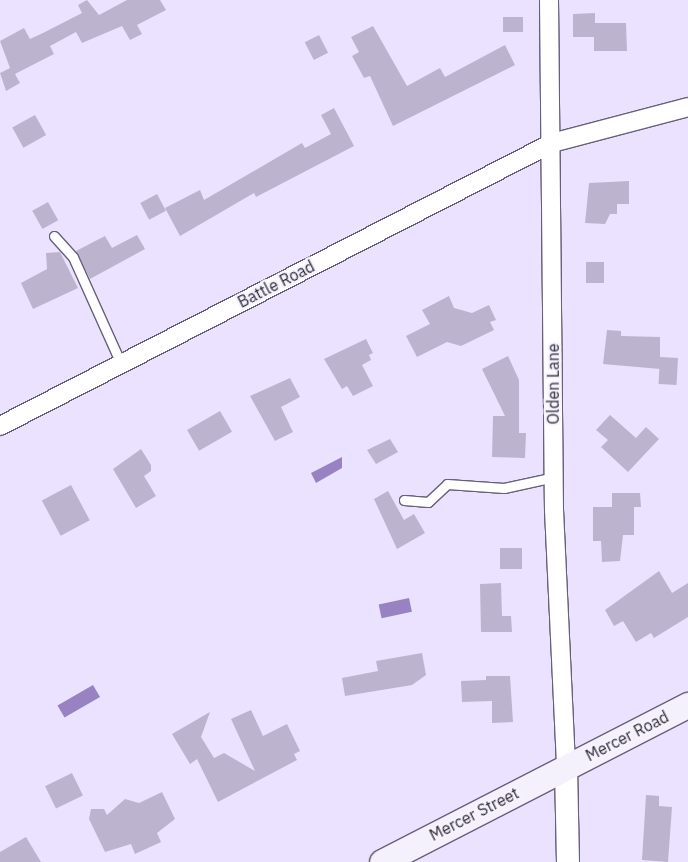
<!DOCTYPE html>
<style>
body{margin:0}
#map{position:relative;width:688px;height:862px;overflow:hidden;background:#ebe2ff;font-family:"IBM Plex Sans",sans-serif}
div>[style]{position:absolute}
.water>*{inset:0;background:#9882c2;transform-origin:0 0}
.building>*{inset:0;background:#bcb4cf;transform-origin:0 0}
.roads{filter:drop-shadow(1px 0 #686078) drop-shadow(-1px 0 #686078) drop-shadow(0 1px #686078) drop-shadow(0 -1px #686078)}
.service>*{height:9px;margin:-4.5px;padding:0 4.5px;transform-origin:4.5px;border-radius:4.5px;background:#fff}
.minor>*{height:18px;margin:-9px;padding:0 9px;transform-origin:9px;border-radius:9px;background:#fff}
.tertiary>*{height:22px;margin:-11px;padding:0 11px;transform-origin:11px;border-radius:11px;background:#fff}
.secondary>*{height:25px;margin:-12.5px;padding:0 12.5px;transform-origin:12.5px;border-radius:12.5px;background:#f4f0fc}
span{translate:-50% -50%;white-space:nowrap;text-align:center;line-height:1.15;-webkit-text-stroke:4.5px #f6f3fe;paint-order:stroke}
.street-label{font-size:16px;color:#2f2c36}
</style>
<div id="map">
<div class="water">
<div style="clip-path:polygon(342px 457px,342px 468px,316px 483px,311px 473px)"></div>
<div style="left:409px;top:598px;width:14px;height:31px;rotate:78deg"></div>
<div style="left:93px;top:685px;width:14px;height:41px;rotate:60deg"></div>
</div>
<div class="building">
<div style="clip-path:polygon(87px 0,99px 15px,127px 0,160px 0,166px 10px,137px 25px,142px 34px,130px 40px,122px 26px,82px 43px,76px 32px,50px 46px,54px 54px,15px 74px,20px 83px,6px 91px,0 73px,10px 68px,0 41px,24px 28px,30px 39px,43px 33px,82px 13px,78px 5px)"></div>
<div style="clip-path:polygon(595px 13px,595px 23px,626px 23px,627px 51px,594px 51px,594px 37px,573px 37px,573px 14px)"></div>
<div style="left:523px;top:17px;width:15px;height:20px;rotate:90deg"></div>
<div style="clip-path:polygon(373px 26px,407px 86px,440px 68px,445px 77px,505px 45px,515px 65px,393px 126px,370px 76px,364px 78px,352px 56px,359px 52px,351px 37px)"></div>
<div style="left:319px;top:35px;width:20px;height:16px;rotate:63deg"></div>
<div style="clip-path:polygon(334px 108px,354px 146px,256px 197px,254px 193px,180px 236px,165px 208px,200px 190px,204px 200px,302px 143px,305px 148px,331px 134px,321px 115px)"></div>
<div style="left:35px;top:115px;width:23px;height:26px;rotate:61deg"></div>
<div style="clip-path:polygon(629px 181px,629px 204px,617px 204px,617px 214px,610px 214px,605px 224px,585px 223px,589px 183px)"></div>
<div style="left:157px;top:194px;width:19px;height:19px;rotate:62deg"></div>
<div style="left:48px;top:202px;width:21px;height:18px;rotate:61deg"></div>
<div style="clip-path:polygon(137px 235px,145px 249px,90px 279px,76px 251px,105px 236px,112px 248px)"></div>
<div style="clip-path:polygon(60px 252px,78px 288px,33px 309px,21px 283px,47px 269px,46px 253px)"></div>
<div style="left:586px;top:262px;width:18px;height:21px"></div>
<div style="clip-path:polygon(449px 296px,454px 308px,472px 313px,489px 305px,496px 320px,490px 322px,494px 330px,461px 346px,447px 342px,417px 357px,406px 336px,430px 324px,422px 310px)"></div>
<div style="clip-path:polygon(607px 330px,621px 331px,621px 336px,660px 337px,660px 369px,603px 364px)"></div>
<div style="clip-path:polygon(366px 339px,373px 353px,369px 355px,371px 360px,362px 365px,373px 386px,353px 396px,347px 386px,342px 389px,324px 359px)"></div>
<div style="clip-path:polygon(508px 356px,519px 380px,519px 433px,526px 433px,525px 458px,492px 457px,493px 416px,505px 416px,482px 369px)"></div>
<div style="left:660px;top:357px;width:18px;height:27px;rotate:3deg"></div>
<div style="clip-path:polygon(290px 378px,300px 397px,281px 407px,293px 432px,275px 441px,250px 396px)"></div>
<div style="left:220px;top:411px;width:24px;height:38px;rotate:60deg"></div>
<div style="clip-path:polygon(610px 415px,636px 438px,646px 427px,659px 439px,628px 472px,601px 447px,608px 440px,596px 430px)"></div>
<div style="clip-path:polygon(390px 439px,398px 452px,376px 464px,367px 450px)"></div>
<div style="clip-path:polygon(141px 449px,151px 465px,151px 471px,144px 476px,156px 496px,136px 508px,113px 469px)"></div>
<div style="left:71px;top:485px;width:40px;height:33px;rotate:62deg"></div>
<div style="clip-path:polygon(388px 491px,404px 520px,414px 514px,425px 533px,397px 549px,374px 499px)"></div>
<div style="clip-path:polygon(612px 493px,640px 493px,641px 507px,634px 507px,634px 535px,623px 535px,620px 561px,602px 562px,601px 541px,593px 541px,593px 507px,612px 507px)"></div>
<div style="left:500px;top:548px;width:22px;height:21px"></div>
<div style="clip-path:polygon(659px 571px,672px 593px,688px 583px,688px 617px,654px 638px,651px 633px,636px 642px,623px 621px,614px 626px,605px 610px)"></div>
<div style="clip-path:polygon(501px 583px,502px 616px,511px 616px,512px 632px,481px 632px,480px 584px)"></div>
<div style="clip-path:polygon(422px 653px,426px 675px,412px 685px,345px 696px,342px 678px,378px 671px,376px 661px)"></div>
<div style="clip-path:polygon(486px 676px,510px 676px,513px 722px,492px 723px,492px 701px,462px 702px,461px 681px,486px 680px)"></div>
<div style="clip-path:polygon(251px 710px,263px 736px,287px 724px,300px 751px,294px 754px,297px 760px,218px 802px,197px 759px,190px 764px,172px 734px,210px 712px,201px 737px,214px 758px,224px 753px,255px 771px,231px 719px)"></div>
<div style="left:72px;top:773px;width:25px;height:30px;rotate:64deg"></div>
<div style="clip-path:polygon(162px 792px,175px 819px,157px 833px,161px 842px,135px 854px,131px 844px,105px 852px,89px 819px,91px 809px,104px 809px,107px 815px,125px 799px,139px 803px)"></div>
<div style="clip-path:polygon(646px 795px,659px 796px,659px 806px,672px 807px,668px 862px,642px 860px)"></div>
<div style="clip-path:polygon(26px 837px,41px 862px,0 862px,0 852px)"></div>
</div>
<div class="roads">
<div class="service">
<div style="left:54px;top:236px;width:28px;rotate:48deg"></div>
<div style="left:73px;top:257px;width:117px;rotate:65.8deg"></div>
<div style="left:404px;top:500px;width:24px;rotate:5deg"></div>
<div style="left:428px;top:502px;width:26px;rotate:-43deg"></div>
<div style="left:447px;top:484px;width:57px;rotate:4deg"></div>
<div style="left:504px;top:488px;width:51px;rotate:-12.4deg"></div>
</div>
<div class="minor">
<div style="left:549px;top:0;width:510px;rotate:89.44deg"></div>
<div style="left:554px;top:510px;width:257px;rotate:87.3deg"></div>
<div style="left:0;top:426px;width:620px;rotate:-27.14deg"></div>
<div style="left:552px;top:143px;width:141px;rotate:-14.8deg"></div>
</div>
<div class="tertiary">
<div style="left:566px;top:767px;width:95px;rotate:88.8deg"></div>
</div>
<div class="secondary">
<div style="left:382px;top:862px;width:344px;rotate:-27.2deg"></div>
</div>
</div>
<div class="street-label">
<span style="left:276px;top:284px;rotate:-27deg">Battle Road</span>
<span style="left:553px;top:384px;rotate:-90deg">Olden Lane</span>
<span style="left:627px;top:736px;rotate:-27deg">Mercer Road</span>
<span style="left:474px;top:814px;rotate:-27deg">Mercer Street</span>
</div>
</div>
